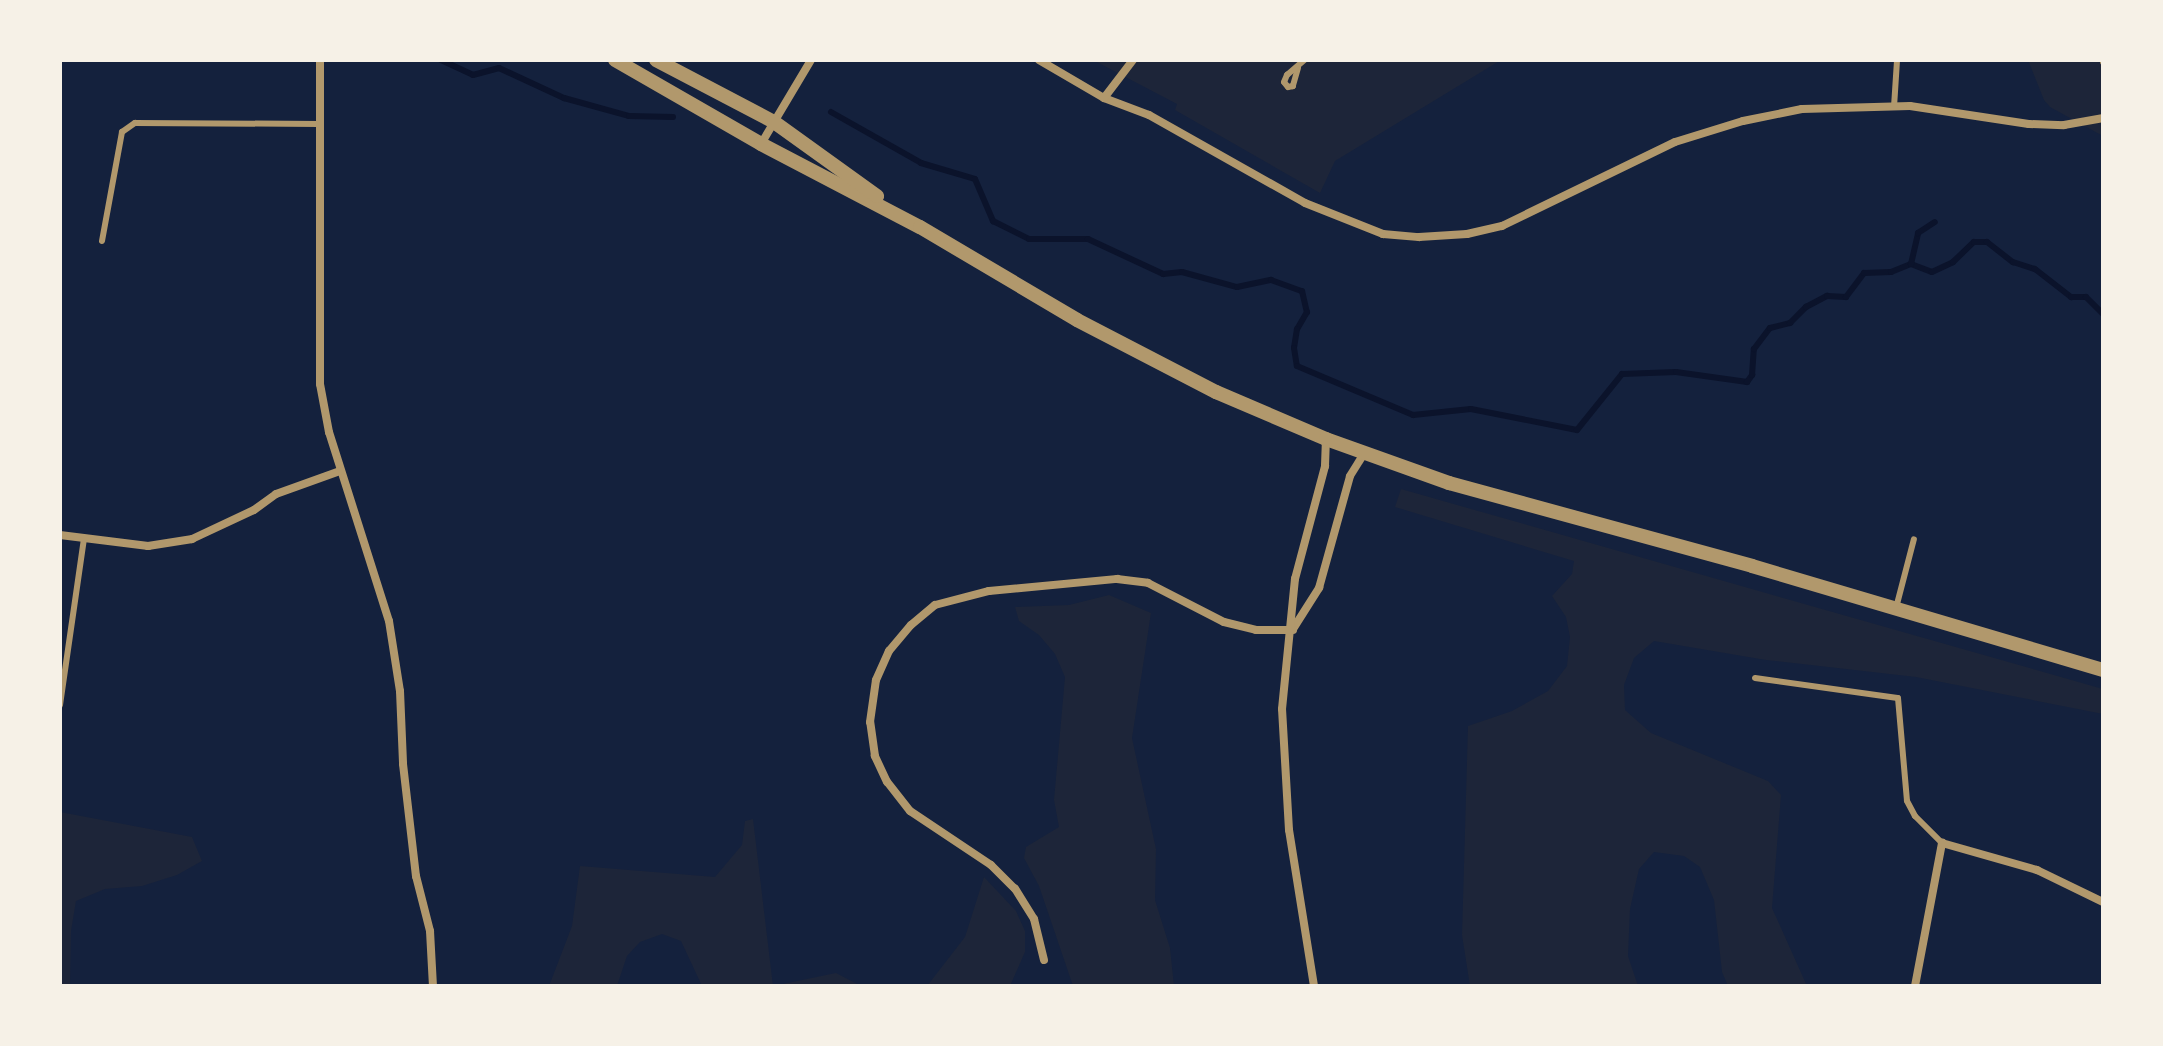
<!DOCTYPE html>
<style>
body{margin:0}
#map{position:relative;width:2163px;height:1046px;overflow:hidden;background:#14213d;font-family:"DM Sans",sans-serif}
div>[style]{position:absolute}
.green>*{inset:0;background:#1d2539}
.stream>*{height:6px;margin:-3px;padding:0 3px;transform-origin:3px;border-radius:3px;background:#0b132b}
.service>*{height:6px;margin:-3px;padding:0 3px;transform-origin:3px;border-radius:3px;background:#b1986c}
.minor>*{height:8px;margin:-4px;padding:0 4px;transform-origin:4px;border-radius:4px;background:#b1986c}
.tertiary>*{height:14px;margin:-7px;padding:0 7px;transform-origin:7px;border-radius:7px;background:#b1986c}
span{translate:-50% -50%;white-space:nowrap;text-align:center;line-height:1.15;-webkit-text-stroke:6px #f6f1e7;paint-order:stroke}
.frame{position:absolute;inset:0;border:62px solid #f6f1e7;pointer-events:none}
</style>
<div id="map">
<div class="green">
<div style="clip-path:polygon(1093px 60px,1501px 60px,1335px 161px,1320px 193px,1175px 110px,1177px 104px)"></div>
<div style="clip-path:polygon(2028px 60px,2103px 60px,2103px 136px,2050px 107px,2044px 100px)"></div>
<div style="clip-path:polygon(1401px 489px,2103px 689px,2103px 714px,1916px 677px,1766px 660px,1654px 641px,1634px 658px,1624px 685px,1625px 710px,1651px 733px,1768px 781px,1781px 795px,1772px 908px,1807px 986px,1728px 986px,1722px 972px,1714px 900px,1700px 867px,1684px 856px,1654px 852px,1639px 869px,1630px 909px,1628px 956px,1638px 986px,1470px 986px,1462px 935px,1468px 726px,1512px 711px,1548px 691px,1567px 666px,1570px 637px,1566px 617px,1552px 596px,1572px 574px,1574px 561px,1395px 507px)"></div>
<div style="clip-path:polygon(1109px 595px,1151px 613px,1132px 738px,1156px 849px,1155px 900px,1170px 948px,1174px 986px,1073px 986px,1039px 886px,1024px 858px,1026px 847px,1059px 827px,1054px 800px,1065px 677px,1055px 654px,1039px 635px,1019px 621px,1015px 607px,1069px 605px)"></div>
<div style="clip-path:polygon(60px 812px,192px 837px,202px 861px,177px 875px,142px 886px,105px 889px,76px 901px,71px 931px,70px 986px,60px 986px)"></div>
<div style="clip-path:polygon(753px 819px,773px 986px,836px 973px,861px 986px,702px 986px,681px 941px,662px 934px,640px 942px,627px 956px,617px 986px,549px 986px,572px 926px,580px 866px,715px 877px,742px 845px,745px 821px)"></div>
<div style="clip-path:polygon(984px 877px,1016px 911px,1025px 931px,1025px 952px,1010px 986px,927px 986px,965px 937px)"></div>
</div>
<div class="stream">
<div style="left:441px;top:60px;width:35px;rotate:25deg"></div>
<div style="left:473px;top:75px;width:27px;rotate:-15deg"></div>
<div style="left:499px;top:68px;width:72px;rotate:24.8deg"></div>
<div style="left:564px;top:98px;width:67px;rotate:15.5deg"></div>
<div style="left:629px;top:116px;width:44px;rotate:1.3deg"></div>
<div style="left:831px;top:112px;width:103px;rotate:29.5deg"></div>
<div style="left:921px;top:163px;width:56px;rotate:16.5deg"></div>
<div style="left:975px;top:179px;width:46px;rotate:66.8deg"></div>
<div style="left:993px;top:221px;width:40px;rotate:26.6deg"></div>
<div style="left:1029px;top:239px;width:59px"></div>
<div style="left:1088px;top:239px;width:83px;rotate:25deg"></div>
<div style="left:1163px;top:274px;width:19px;rotate:-6deg"></div>
<div style="left:1182px;top:272px;width:57px;rotate:15.3deg"></div>
<div style="left:1237px;top:287px;width:35px;rotate:-12deg"></div>
<div style="left:1271px;top:280px;width:33px;rotate:20deg"></div>
<div style="left:1302px;top:291px;width:22px;rotate:77deg"></div>
<div style="left:1307px;top:312px;width:20px;rotate:120deg"></div>
<div style="left:1297px;top:329px;width:19px;rotate:99deg"></div>
<div style="left:1294px;top:348px;width:18px;rotate:81deg"></div>
<div style="left:1297px;top:366px;width:126px;rotate:22.9deg"></div>
<div style="left:1413px;top:415px;width:58px;rotate:-5.9deg"></div>
<div style="left:1471px;top:409px;width:108px;rotate:11.2deg"></div>
<div style="left:1577px;top:430px;width:72px;rotate:-51.2deg"></div>
<div style="left:1622px;top:374px;width:54px;rotate:-2.1deg"></div>
<div style="left:1676px;top:372px;width:72px;rotate:8deg"></div>
<div style="left:1747px;top:382px;width:9px;rotate:-54deg"></div>
<div style="left:1752px;top:375px;width:26px;rotate:-86deg"></div>
<div style="left:1754px;top:349px;width:26px;rotate:-53deg"></div>
<div style="left:1770px;top:328px;width:21px;rotate:-14deg"></div>
<div style="left:1790px;top:323px;width:23px;rotate:-45deg"></div>
<div style="left:1806px;top:307px;width:24px;rotate:-28deg"></div>
<div style="left:1827px;top:296px;width:19px;rotate:3deg"></div>
<div style="left:1846px;top:297px;width:30px;rotate:-53deg"></div>
<div style="left:1864px;top:273px;width:27px;rotate:-2deg"></div>
<div style="left:1891px;top:272px;width:22px;rotate:-22deg"></div>
<div style="left:1911px;top:264px;width:22px;rotate:21deg"></div>
<div style="left:1932px;top:272px;width:23px;rotate:-25deg"></div>
<div style="left:1953px;top:262px;width:29px;rotate:-44deg"></div>
<div style="left:1974px;top:242px;width:13px"></div>
<div style="left:1987px;top:242px;width:33px;rotate:38deg"></div>
<div style="left:2013px;top:262px;width:23px;rotate:18deg"></div>
<div style="left:2035px;top:269px;width:46px;rotate:37.9deg"></div>
<div style="left:2071px;top:297px;width:15px"></div>
<div style="left:2086px;top:297px;width:24px;rotate:45deg"></div>
<div style="left:1911px;top:264px;width:32px;rotate:-77deg"></div>
<div style="left:1918px;top:233px;width:20px;rotate:-33deg"></div>
</div>
<div class="service">
<div style="left:2103px;top:60px;width:2px;rotate:90deg"></div>
<div style="left:1298px;top:68px;width:19px;rotate:106deg"></div>
<div style="left:1293px;top:86px;width:5px;rotate:169deg"></div>
<div style="left:1288px;top:87px;width:6px;rotate:-129deg"></div>
<div style="left:1284px;top:82px;width:8px;rotate:-67deg"></div>
<div style="left:1287px;top:75px;width:23px;rotate:-41deg"></div>
<div style="left:1894px;top:107px;width:47px;rotate:-86.3deg"></div>
<div style="left:102px;top:241px;width:111px;rotate:-79.6deg"></div>
<div style="left:122px;top:132px;width:16px;rotate:-35deg"></div>
<div style="left:135px;top:123px;width:184px;rotate:0.3deg"></div>
<div style="left:1896px;top:608px;width:71px;rotate:-75.4deg"></div>
<div style="left:1755px;top:678px;width:144px;rotate:8deg"></div>
<div style="left:1898px;top:698px;width:103px;rotate:85deg"></div>
<div style="left:1907px;top:801px;width:17px;rotate:62deg"></div>
<div style="left:1915px;top:816px;width:38px;rotate:45deg"></div>
<div style="left:60px;top:705px;width:168px;rotate:-81.8deg"></div>
</div>
<div class="minor">
<div style="left:320px;top:60px;width:324px;rotate:90deg"></div>
<div style="left:320px;top:384px;width:49px;rotate:79.4deg"></div>
<div style="left:329px;top:432px;width:198px;rotate:72.4deg"></div>
<div style="left:389px;top:621px;width:71px;rotate:81.1deg"></div>
<div style="left:400px;top:691px;width:73px;rotate:87.6deg"></div>
<div style="left:403px;top:764px;width:113px;rotate:83.4deg"></div>
<div style="left:416px;top:876px;width:57px;rotate:75.7deg"></div>
<div style="left:430px;top:931px;width:55px;rotate:86.9deg"></div>
<div style="left:1039px;top:60px;width:75px;rotate:30.3deg"></div>
<div style="left:1104px;top:98px;width:48px;rotate:20.7deg"></div>
<div style="left:1149px;top:115px;width:179px;rotate:29.4deg"></div>
<div style="left:1305px;top:203px;width:84px;rotate:21.7deg"></div>
<div style="left:1383px;top:234px;width:36px;rotate:5deg"></div>
<div style="left:1419px;top:237px;width:48px;rotate:-3.6deg"></div>
<div style="left:1467px;top:234px;width:36px;rotate:-13deg"></div>
<div style="left:1502px;top:226px;width:192px;rotate:-25.9deg"></div>
<div style="left:1675px;top:142px;width:71px;rotate:-17.2deg"></div>
<div style="left:1743px;top:121px;width:60px;rotate:-11.5deg"></div>
<div style="left:1802px;top:109px;width:108px;rotate:-1.6deg"></div>
<div style="left:1910px;top:106px;width:120px;rotate:8.6deg"></div>
<div style="left:2029px;top:124px;width:35px;rotate:2deg"></div>
<div style="left:2064px;top:125px;width:40px;rotate:-10deg"></div>
<div style="left:1104px;top:98px;width:48px;rotate:-52.7deg"></div>
<div style="left:761px;top:144px;width:98px;rotate:-59.2deg"></div>
<div style="left:60px;top:535px;width:89px;rotate:7.1deg"></div>
<div style="left:148px;top:546px;width:45px;rotate:-9deg"></div>
<div style="left:192px;top:539px;width:68px;rotate:-25.1deg"></div>
<div style="left:254px;top:510px;width:27px;rotate:-36deg"></div>
<div style="left:276px;top:494px;width:68px;rotate:-19.8deg"></div>
<div style="left:1293px;top:629px;width:49px;rotate:-57.6deg"></div>
<div style="left:1319px;top:588px;width:116px;rotate:-74.5deg"></div>
<div style="left:1350px;top:476px;width:26px;rotate:-58deg"></div>
<div style="left:1044px;top:960px;width:42px;rotate:-103.7deg"></div>
<div style="left:1034px;top:919px;width:36px;rotate:-122deg"></div>
<div style="left:1015px;top:889px;width:34px;rotate:-135deg"></div>
<div style="left:991px;top:865px;width:97px;rotate:-146.3deg"></div>
<div style="left:910px;top:811px;width:37px;rotate:-128deg"></div>
<div style="left:887px;top:782px;width:29px;rotate:-115deg"></div>
<div style="left:875px;top:756px;width:34px;rotate:-98deg"></div>
<div style="left:870px;top:722px;width:42px;rotate:-81.9deg"></div>
<div style="left:876px;top:680px;width:32px;rotate:-66deg"></div>
<div style="left:889px;top:651px;width:34px;rotate:-50deg"></div>
<div style="left:911px;top:625px;width:31px;rotate:-40deg"></div>
<div style="left:935px;top:605px;width:56px;rotate:-14.5deg"></div>
<div style="left:989px;top:591px;width:129px;rotate:-5.4deg"></div>
<div style="left:1117px;top:579px;width:31px;rotate:7deg"></div>
<div style="left:1148px;top:583px;width:85px;rotate:27.2deg"></div>
<div style="left:1224px;top:622px;width:33px;rotate:14deg"></div>
<div style="left:1256px;top:630px;width:37px"></div>
<div style="left:1314px;top:986px;width:158px;rotate:-99.1deg"></div>
<div style="left:1289px;top:830px;width:121px;rotate:-93.3deg"></div>
<div style="left:1282px;top:709px;width:131px;rotate:-84.3deg"></div>
<div style="left:1295px;top:579px;width:117px;rotate:-75.1deg"></div>
<div style="left:1325px;top:466px;width:27px;rotate:-88deg"></div>
<div style="left:1915px;top:986px;width:146px;rotate:-79.3deg"></div>
<div style="left:1942px;top:843px;width:99px;rotate:15.9deg"></div>
<div style="left:2037px;top:870px;width:73px;rotate:25.9deg"></div>
</div>
<div class="tertiary">
<div style="left:615px;top:60px;width:168px;rotate:29.9deg"></div>
<div style="left:761px;top:144px;width:179px;rotate:27.6deg"></div>
<div style="left:920px;top:227px;width:182px;rotate:30.6deg"></div>
<div style="left:1077px;top:320px;width:157px;rotate:27.4deg"></div>
<div style="left:1216px;top:392px;width:120px;rotate:23.1deg"></div>
<div style="left:1326px;top:439px;width:131px;rotate:19.7deg"></div>
<div style="left:1449px;top:483px;width:314px;rotate:15.3deg"></div>
<div style="left:1752px;top:566px;width:366px;rotate:16.5deg"></div>
<div style="left:656px;top:60px;width:133px;rotate:27.7deg"></div>
<div style="left:774px;top:122px;width:127px;rotate:35.7deg"></div>
</div>
<div class="frame"></div>
</div>
